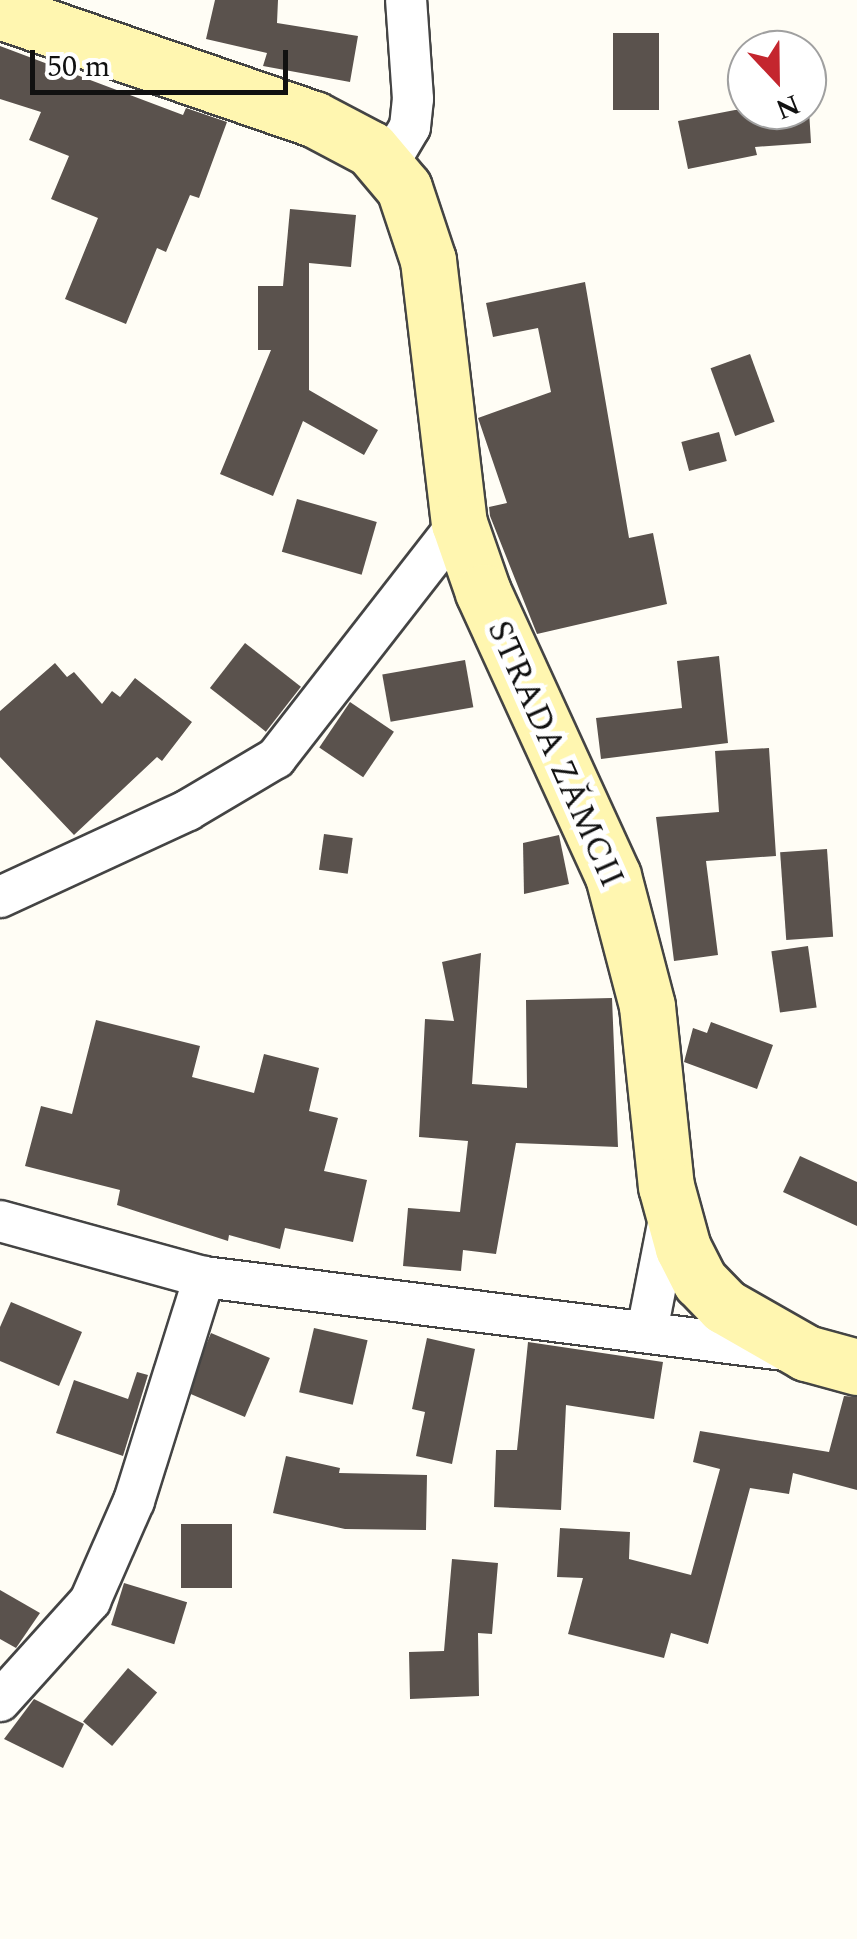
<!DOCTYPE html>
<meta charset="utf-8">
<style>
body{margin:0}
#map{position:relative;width:857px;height:1939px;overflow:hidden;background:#fffdf5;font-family:Spectral,serif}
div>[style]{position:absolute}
.building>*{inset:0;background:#5a524d;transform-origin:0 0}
.roads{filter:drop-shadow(2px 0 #444) drop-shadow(-2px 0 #444) drop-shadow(0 2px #444) drop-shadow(0 -2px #444)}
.minor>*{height:40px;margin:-20px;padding:0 20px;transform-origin:20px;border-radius:20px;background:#fff}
.secondary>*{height:55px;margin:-27.5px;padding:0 27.5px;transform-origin:27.5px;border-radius:27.5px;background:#fff6b0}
span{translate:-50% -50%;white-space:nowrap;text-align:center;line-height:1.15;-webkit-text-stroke:10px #fff;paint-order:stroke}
.street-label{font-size:35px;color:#111}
.north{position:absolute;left:727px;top:30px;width:100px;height:100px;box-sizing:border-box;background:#fff;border:2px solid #a0a0a0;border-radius:50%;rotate:158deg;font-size:28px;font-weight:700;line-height:40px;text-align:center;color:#111}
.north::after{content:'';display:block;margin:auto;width:35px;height:45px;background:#c4262e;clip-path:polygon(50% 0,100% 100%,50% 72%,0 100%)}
.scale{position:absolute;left:30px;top:50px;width:258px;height:45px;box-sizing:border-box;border:5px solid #111;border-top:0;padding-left:12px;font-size:30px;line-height:35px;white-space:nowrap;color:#111;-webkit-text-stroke:8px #fff;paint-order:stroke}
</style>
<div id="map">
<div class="building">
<div style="clip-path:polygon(215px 0,278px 0,277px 23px,358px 36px,350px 82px,263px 66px,267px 53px,206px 39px)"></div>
<div style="left:613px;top:33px;width:46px;height:77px"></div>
<div style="clip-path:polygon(0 46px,183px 115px,186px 108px,227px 122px,199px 198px,190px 195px,166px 252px,157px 248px,126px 324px,65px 299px,98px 218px,51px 199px,69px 156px,29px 140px,41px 112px,0 99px)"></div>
<div style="clip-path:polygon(735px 110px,809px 110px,811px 143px,755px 147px,757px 155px,688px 169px,678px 121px)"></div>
<div style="clip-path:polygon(290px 209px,356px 215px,351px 267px,309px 263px,309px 390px,378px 430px,364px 455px,303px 421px,273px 496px,220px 474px,271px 350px,258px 350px,258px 286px,283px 286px)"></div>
<div style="clip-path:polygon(585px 282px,629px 538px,653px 533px,667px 604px,537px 634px,490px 516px,489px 507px,507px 503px,478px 418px,551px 392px,538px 328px,493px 337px,486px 303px)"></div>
<div style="left:750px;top:354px;width:72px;height:42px;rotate:70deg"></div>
<div style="left:719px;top:432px;width:30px;height:39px;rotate:75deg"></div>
<div style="left:297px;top:499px;width:83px;height:55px;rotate:16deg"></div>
<div style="left:245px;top:643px;width:71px;height:57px;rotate:38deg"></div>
<div style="clip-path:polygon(719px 656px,728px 743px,601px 759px,596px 718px,682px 708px,677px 661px)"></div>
<div style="left:465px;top:660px;width:48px;height:84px;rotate:80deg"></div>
<div style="clip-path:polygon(55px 663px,67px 677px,74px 672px,102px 704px,112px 691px,120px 697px,135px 678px,192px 722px,162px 761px,157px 757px,74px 835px,0 757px,0 711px)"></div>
<div style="left:350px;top:702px;width:53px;height:55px;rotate:34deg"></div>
<div style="clip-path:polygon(769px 748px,776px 856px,706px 861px,718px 955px,674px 961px,656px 817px,719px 812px,715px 751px)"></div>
<div style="left:324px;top:834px;width:29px;height:36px;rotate:8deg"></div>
<div style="clip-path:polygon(559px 835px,569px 884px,524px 894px,523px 843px)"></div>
<div style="left:827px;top:849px;width:88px;height:47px;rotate:86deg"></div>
<div style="left:808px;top:946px;width:62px;height:37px;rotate:82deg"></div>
<div style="clip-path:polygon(481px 953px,472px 1084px,527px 1088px,526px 1000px,612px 998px,618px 1147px,516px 1143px,496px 1254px,463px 1250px,461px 1271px,403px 1266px,408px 1208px,460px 1212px,468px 1141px,419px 1137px,425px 1019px,454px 1021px,442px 962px)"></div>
<div style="clip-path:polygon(96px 1020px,200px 1046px,192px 1077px,254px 1093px,264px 1054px,319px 1068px,309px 1111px,338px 1118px,324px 1171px,367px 1180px,353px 1242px,285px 1228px,280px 1249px,229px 1235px,228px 1241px,117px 1205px,120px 1190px,25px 1166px,41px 1106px,72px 1114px)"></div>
<div style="clip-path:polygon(711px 1022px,773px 1045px,757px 1089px,684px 1062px,693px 1028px,707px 1033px)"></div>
<div style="clip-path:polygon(800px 1156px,857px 1182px,857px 1226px,783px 1192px)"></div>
<div style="clip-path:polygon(11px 1302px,82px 1332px,59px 1386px,0 1361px,0 1327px)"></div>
<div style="left:314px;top:1328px;width:55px;height:66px;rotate:13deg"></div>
<div style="left:211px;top:1333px;width:64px;height:64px;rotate:23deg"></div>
<div style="clip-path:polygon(427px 1338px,475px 1349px,452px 1464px,416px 1456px,425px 1412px,412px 1409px)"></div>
<div style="clip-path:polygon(528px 1342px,663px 1362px,654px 1419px,566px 1405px,561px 1510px,494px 1507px,496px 1450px,517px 1450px)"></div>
<div style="clip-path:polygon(137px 1372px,148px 1375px,123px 1456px,56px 1433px,74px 1380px,128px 1399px)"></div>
<div style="clip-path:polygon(844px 1396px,857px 1397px,857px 1490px,793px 1473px,789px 1494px,750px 1488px,708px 1644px,671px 1633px,664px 1658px,568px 1634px,583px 1578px,557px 1577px,560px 1528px,630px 1532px,629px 1559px,691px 1575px,720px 1469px,693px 1462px,700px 1431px,829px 1452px)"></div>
<div style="clip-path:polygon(286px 1456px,340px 1468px,339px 1473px,427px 1475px,426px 1530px,345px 1529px,273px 1513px)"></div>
<div style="left:232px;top:1524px;width:64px;height:51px;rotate:90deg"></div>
<div style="clip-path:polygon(452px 1559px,498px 1563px,492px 1634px,478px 1633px,479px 1696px,410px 1699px,409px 1652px,444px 1651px)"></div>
<div style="left:124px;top:1583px;width:66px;height:44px;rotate:17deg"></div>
<div style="clip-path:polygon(0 1590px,40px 1613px,16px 1648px,0 1639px)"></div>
<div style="left:128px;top:1668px;width:38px;height:70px;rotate:40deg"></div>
<div style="clip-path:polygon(34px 1699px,84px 1724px,63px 1768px,4px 1739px)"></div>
</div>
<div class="roads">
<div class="minor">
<div style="left:388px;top:164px;width:43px;rotate:-59.3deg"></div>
<div style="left:410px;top:127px;width:28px;rotate:-84deg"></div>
<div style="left:413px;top:99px;width:99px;rotate:-94deg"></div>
<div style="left:0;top:897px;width:207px;rotate:-24.8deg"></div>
<div style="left:188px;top:810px;width:102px;rotate:-30.6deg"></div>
<div style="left:276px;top:758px;width:298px;rotate:-52.1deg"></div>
<div style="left:0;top:1221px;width:212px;rotate:15.4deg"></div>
<div style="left:204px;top:1277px;width:585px;rotate:7.17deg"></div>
<div style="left:647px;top:1331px;width:119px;rotate:-78.9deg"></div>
<div style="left:0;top:1701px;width:135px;rotate:-48deg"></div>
<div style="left:90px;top:1601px;width:109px;rotate:-66.3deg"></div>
<div style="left:134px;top:1501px;width:235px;rotate:-72.6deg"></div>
</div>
<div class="secondary">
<div style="left:0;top:11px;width:332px;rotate:19deg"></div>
<div style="left:314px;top:119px;width:64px;rotate:27.8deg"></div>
<div style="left:371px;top:149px;width:51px;rotate:49.8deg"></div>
<div style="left:404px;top:188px;width:76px;rotate:71.6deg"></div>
<div style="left:428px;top:260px;width:265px;rotate:83.3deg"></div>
<div style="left:459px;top:523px;width:73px;rotate:70.8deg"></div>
<div style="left:483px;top:592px;width:312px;rotate:65.4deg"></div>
<div style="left:613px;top:876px;width:134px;rotate:75.3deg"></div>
<div style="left:647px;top:1006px;width:181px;rotate:84deg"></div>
<div style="left:666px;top:1186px;width:64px;rotate:74.7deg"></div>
<div style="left:683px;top:1248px;width:37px;rotate:63deg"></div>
<div style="left:700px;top:1281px;width:35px;rotate:46deg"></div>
<div style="left:724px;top:1306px;width:95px;rotate:29.8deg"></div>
<div style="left:806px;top:1353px;width:53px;rotate:15.4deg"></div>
</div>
</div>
<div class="street-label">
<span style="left:555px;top:754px;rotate:66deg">STRADA ZĂMCII</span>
</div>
<div class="north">N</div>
<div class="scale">50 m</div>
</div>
